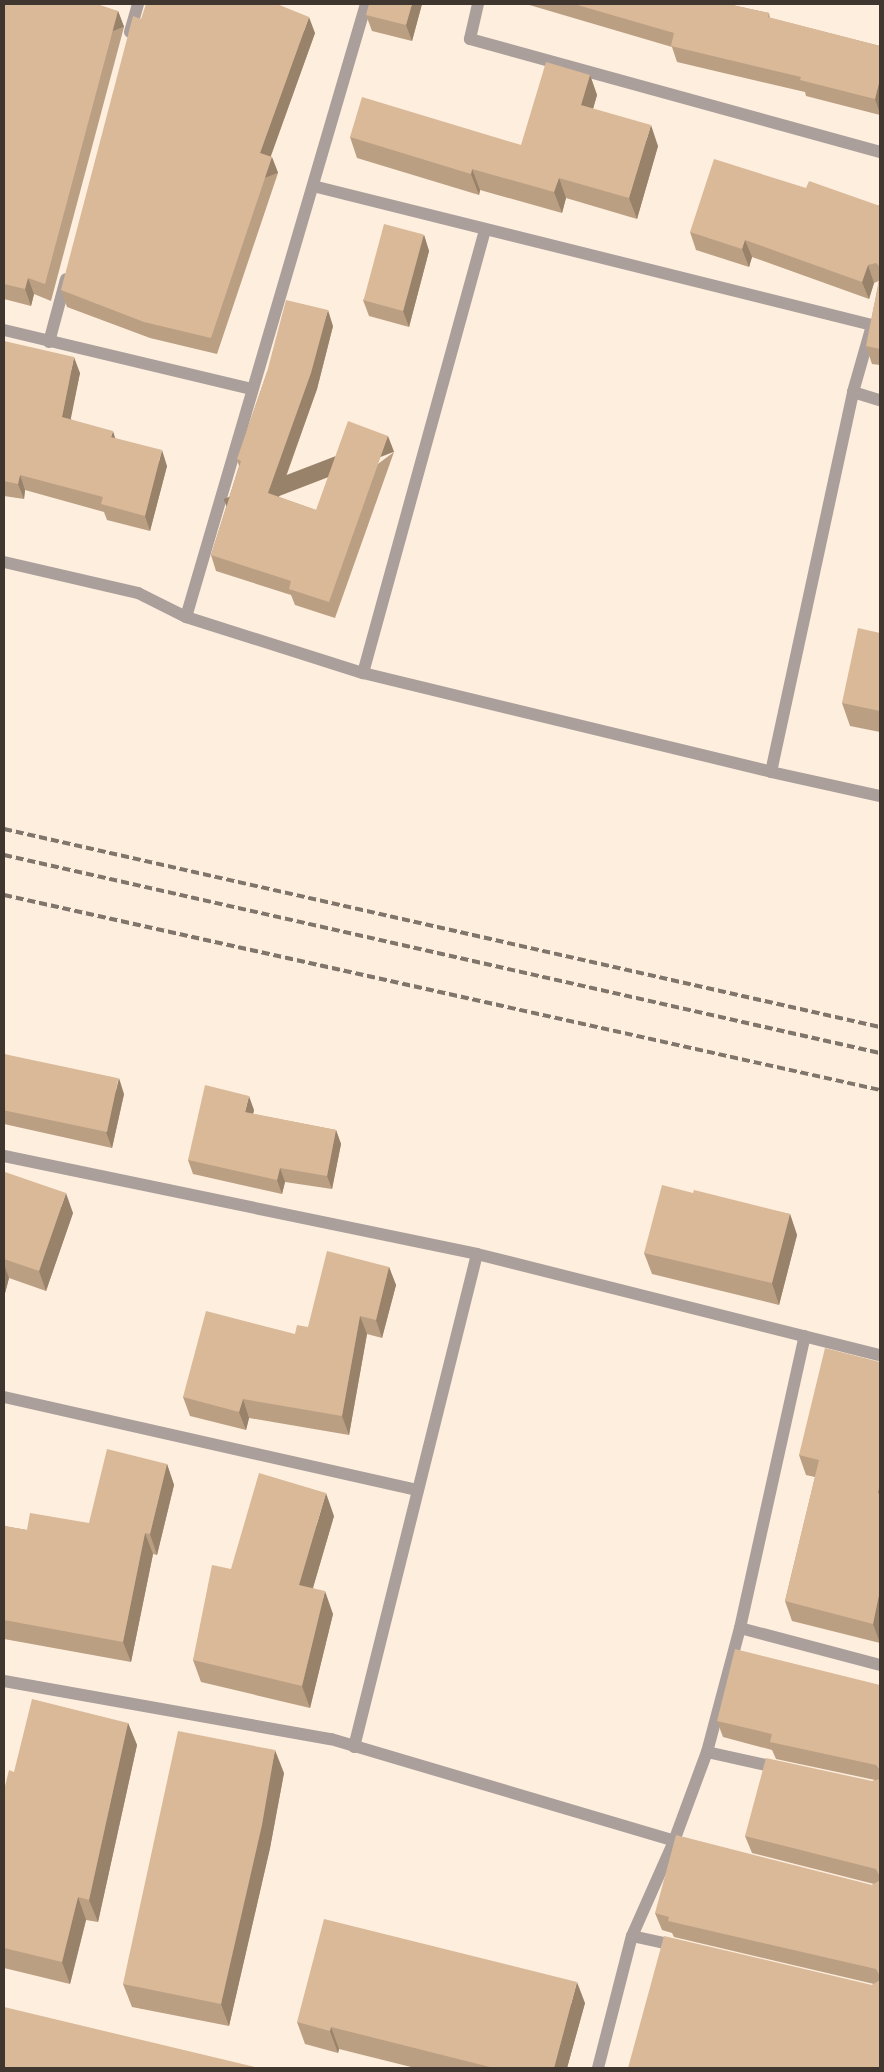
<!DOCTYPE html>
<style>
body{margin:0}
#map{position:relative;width:884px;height:2072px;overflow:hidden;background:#feeede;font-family:Montserrat,sans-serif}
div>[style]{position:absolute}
.street>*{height:12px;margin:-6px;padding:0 6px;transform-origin:6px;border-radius:6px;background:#aa9f9b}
.rail>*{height:4px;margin-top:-2px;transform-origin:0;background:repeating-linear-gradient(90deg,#80756b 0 8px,transparent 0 12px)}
.wall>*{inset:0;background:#bb9f83}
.shaded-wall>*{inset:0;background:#99826a;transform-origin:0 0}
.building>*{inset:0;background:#dab998;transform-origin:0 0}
span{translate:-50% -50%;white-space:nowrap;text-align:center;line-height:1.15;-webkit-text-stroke:4.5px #fff;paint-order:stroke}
.frame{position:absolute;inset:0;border:5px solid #3e362f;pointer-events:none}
</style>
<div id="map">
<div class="street">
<div style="left:478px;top:4px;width:36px;rotate:103deg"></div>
<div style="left:470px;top:39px;width:425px;rotate:15.4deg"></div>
<div style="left:130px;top:32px;width:29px;rotate:-74deg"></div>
<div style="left:313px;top:186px;width:576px;rotate:13.96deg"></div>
<div style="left:4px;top:330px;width:255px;rotate:13.4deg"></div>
<div style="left:49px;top:342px;width:65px;rotate:-74.9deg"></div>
<div style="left:853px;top:392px;width:28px;rotate:17deg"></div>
<div style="left:4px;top:562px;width:138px;rotate:13deg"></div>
<div style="left:138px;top:593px;width:54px;rotate:26.6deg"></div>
<div style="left:186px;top:617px;width:186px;rotate:17.6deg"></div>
<div style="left:363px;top:673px;width:420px;rotate:13.6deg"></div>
<div style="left:771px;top:772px;width:112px;rotate:12.4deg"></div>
<div style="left:186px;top:617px;width:639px;rotate:-73.64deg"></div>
<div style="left:363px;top:673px;width:460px;rotate:-74.6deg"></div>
<div style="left:771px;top:772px;width:389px;rotate:-77.8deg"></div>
<div style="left:853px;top:392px;width:66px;rotate:-74.1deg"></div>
<div style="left:4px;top:1156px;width:483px;rotate:11.7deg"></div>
<div style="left:477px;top:1254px;width:415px;rotate:14.1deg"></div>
<div style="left:4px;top:1397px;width:424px;rotate:12.7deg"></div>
<div style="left:740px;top:1628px;width:145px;rotate:14.8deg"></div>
<div style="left:4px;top:1681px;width:332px;rotate:10.1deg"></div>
<div style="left:331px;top:1739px;width:373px;rotate:16.5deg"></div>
<div style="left:354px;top:1747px;width:508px;rotate:-75.99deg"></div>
<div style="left:707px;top:1752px;width:75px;rotate:12.4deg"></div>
<div style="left:632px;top:1936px;width:47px;rotate:12.3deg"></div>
<div style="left:598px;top:2068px;width:136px;rotate:-75.6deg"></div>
<div style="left:632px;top:1936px;width:104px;rotate:-66.1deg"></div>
<div style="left:674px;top:1841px;width:95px;rotate:-69.7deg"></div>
<div style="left:707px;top:1752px;width:128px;rotate:-75.1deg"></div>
<div style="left:740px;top:1628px;width:299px;rotate:-77.5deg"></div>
</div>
<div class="rail">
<div style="left:4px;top:829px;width:898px;rotate:12.74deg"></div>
<div style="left:4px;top:855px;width:898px;rotate:12.74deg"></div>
<div style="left:4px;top:895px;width:897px;rotate:12.55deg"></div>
</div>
<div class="wall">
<div style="clip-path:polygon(4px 4px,118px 11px,124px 27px,51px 301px,34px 294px,31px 306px,4px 299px)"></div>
<div style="clip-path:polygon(422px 4px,412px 41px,372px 31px,366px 15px)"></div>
<div style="clip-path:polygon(526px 4px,728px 4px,769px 13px,770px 18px,880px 46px,880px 115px,806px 96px,805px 92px,677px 62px,672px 47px)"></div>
<div style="clip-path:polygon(141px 19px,315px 33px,271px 156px,278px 173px,217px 354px,150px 338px,67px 307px,61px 290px)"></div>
<div style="clip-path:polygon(590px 75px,597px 95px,593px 109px,658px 146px,637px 219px,566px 198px,562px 213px,480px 190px,479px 195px,357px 158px,350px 137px,521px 145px)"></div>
<div style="clip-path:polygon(806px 188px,880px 206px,880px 365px,872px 364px,866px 346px,879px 281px,874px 283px,869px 299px,752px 257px,749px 267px,696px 250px,690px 232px)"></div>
<div style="clip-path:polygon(424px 235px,429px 251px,409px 327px,369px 316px,363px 300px)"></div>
<div style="clip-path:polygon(333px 326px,317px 389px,279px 497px,316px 510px,394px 452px,335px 618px,295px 605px,291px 595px,216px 571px,211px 555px,239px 466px,237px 459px,267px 372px)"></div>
<div style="clip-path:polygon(4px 341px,80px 373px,70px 419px,115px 438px,167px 466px,150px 531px,107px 520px,104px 512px,25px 490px,24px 499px,4px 496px)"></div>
<div style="clip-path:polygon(880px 633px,880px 732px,850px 726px,842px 703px)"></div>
<div style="clip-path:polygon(4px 1054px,124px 1094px,112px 1148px,4px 1124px)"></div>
<div style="clip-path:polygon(254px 1110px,253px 1114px,336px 1130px,341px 1144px,332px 1189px,285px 1182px,282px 1194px,193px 1174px,188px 1160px)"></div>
<div style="clip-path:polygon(4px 1174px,73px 1213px,46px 1291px,9px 1278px,4px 1297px)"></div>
<div style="clip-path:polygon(693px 1193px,790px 1214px,797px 1235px,779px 1305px,652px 1274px,644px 1253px)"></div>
<div style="clip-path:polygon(389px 1267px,396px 1285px,382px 1338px,367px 1334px,349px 1435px,249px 1418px,246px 1430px,190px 1416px,183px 1397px,308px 1327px)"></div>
<div style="clip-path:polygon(880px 1362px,880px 1643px,792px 1621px,785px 1601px,815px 1477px,806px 1475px,799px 1455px)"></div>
<div style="clip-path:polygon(167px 1464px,174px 1485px,157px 1555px,153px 1554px,131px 1662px,4px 1639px,4px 1526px,27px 1530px,89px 1523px)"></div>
<div style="clip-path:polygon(334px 1516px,313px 1588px,333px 1614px,310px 1708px,201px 1682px,193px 1660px,231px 1569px)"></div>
<div style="clip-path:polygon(880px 1685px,880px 2068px,872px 1985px,874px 1984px,674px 1937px,672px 1933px,662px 1930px,655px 1913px,872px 1885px,874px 1884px,752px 1853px,745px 1836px,875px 1780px,776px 1759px,772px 1750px,723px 1737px,717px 1721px)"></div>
<div style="clip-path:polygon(128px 1723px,137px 1745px,98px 1922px,86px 1920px,70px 1984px,4px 1968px,4px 1790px,14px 1772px)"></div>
<div style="clip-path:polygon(284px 1773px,270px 1848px,229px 2026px,132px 2007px,123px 1984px)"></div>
<div style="clip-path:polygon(585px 2003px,567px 2068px,415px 2068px,339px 2049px,338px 2053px,305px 2044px,297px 2022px)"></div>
</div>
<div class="shaded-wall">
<div style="clip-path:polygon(412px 4px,422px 4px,412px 41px,406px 25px)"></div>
<div style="left:118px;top:11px;width:17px;height:283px;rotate:69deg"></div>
<div style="clip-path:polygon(309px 17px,315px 33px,266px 169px,260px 153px)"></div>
<div style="clip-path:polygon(590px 75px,597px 95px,588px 126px,581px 105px)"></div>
<div style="clip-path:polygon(880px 79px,880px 114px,875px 99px)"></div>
<div style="clip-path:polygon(651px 125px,658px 146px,637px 219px,629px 198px)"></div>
<div style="left:272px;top:157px;width:17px;height:191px;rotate:69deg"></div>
<div style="clip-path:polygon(472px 169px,480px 190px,479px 195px,471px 174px)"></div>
<div style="clip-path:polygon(559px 178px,566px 198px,562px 213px,554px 192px)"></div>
<div style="clip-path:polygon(424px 235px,429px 251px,409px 327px,403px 311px)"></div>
<div style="clip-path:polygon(745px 240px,752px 257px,749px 267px,742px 249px)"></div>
<div style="clip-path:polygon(868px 265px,874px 283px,869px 299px,862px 282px)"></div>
<div style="clip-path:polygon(28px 278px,34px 294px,31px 306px,25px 289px)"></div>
<div style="clip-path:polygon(328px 310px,333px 326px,317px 389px,274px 509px,268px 493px)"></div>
<div style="clip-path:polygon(74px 357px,80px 373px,68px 433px,62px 417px)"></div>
<div style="clip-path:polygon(113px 431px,118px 447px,111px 437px)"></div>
<div style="left:388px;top:436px;width:17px;height:176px;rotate:69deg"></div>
<div style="clip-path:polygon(162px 450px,167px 466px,150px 531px,145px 516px)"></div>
<div style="clip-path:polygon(20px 475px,25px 490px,24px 499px,18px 484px)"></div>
<div style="clip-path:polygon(119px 1078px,124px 1094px,112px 1148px,106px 1132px)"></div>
<div style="clip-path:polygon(249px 1096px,254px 1110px,250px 1126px,245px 1112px)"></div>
<div style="clip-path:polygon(336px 1130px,341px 1144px,332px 1189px,327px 1176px)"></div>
<div style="clip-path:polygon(280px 1168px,285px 1182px,282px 1194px,277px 1180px)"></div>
<div style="clip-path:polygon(66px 1193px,73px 1213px,46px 1291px,39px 1271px)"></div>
<div style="clip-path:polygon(790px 1214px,797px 1235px,779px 1305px,772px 1283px)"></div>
<div style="clip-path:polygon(4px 1264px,9px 1278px,4px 1297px)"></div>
<div style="clip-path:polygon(389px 1267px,396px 1285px,382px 1338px,376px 1320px)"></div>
<div style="clip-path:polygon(360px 1316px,367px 1334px,349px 1435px,342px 1416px)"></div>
<div style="clip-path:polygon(243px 1399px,249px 1418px,246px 1430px,239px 1412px)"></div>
<div style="clip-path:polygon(167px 1464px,174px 1485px,157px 1555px,150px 1534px)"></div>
<div style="clip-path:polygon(880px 1483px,880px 1500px,878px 1493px)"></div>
<div style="clip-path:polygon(326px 1493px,334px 1516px,307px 1608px,299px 1585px)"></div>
<div style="clip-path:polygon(145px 1533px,153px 1554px,131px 1662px,123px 1642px)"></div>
<div style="clip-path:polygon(880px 1590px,880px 1643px,873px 1624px)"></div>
<div style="clip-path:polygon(325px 1591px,333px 1614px,310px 1708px,302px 1686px)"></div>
<div style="clip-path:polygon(128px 1723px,137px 1745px,98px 1922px,89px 1900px)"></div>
<div style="clip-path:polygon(275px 1750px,284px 1773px,270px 1848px,229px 2026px,221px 2004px)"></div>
<div style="clip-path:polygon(78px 1897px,86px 1920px,70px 1984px,62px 1962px)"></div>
<div style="clip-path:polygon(577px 1982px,585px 2003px,567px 2068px,554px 2068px)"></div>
<div style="clip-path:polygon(331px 2027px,339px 2049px,338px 2053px,330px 2031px)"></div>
</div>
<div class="building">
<div style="clip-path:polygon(4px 4px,97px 4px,118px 11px,45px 284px,28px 278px,25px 289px,4px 284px)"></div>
<div style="clip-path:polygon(146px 4px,277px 4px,309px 17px,260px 153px,272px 157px,211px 338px,144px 322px,61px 290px,133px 16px,141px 19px)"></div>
<div style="clip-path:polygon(369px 4px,412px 4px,406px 25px,366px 15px)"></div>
<div style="clip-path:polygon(574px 4px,728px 4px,769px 13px,768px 17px,880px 46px,880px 79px,875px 99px,800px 80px,801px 77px,671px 46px,674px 33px)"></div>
<div style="clip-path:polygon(546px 62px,590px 75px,581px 105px,651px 125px,629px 198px,559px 178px,554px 192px,472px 169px,471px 174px,350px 137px,362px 97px,521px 145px)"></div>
<div style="clip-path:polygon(714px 159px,806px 188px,809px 181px,880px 206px,880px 267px,876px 263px,868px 265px,862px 282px,745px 240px,742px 249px,690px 232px)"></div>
<div style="left:384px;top:224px;width:41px;height:79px;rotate:15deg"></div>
<div style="clip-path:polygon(880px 275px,880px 349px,866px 346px)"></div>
<div style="clip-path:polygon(286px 300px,328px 310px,311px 373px,268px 493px,316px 510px,348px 421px,388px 436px,329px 602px,289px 589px,291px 581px,211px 555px,241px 461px,237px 459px,267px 372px)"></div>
<div style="clip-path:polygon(4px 341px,74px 357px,62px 417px,113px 431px,111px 437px,162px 450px,145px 516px,101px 504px,103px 497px,20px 475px,18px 484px,4px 481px)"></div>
<div style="clip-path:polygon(858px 628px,880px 633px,880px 711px,842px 703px)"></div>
<div style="left:4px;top:1054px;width:117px;height:55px;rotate:12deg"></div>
<div style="clip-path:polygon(205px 1085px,249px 1096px,245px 1112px,336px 1130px,327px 1176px,280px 1168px,277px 1180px,188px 1160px)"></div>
<div style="clip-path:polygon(5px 1172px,66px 1193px,39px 1271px,4px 1259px,4px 1174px)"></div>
<div style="clip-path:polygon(662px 1185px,693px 1193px,694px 1190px,790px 1214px,772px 1283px,644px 1253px)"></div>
<div style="clip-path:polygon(327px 1251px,389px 1267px,376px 1320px,360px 1316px,342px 1416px,243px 1399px,239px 1412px,183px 1397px,206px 1311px,295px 1334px,297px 1325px,308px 1327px)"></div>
<div style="clip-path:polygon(825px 1348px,880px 1362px,880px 1483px,878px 1493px,880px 1494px,880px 1590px,873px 1624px,785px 1601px,819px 1460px,799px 1455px)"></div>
<div style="clip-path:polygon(107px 1449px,167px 1464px,150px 1534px,145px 1533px,123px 1642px,4px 1620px,4px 1526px,27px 1530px,30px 1513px,89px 1523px)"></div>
<div style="clip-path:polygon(259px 1473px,326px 1493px,299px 1585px,325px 1591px,302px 1686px,193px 1660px,212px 1565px,231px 1569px)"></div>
<div style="clip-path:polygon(735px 1649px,880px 1685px,880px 1770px,876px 1765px,770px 1742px,772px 1734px,717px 1721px)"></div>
<div style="clip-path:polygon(32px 1699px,128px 1723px,89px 1900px,78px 1897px,62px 1962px,4px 1948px,4px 1790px,9px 1770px,14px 1772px)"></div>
<div style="clip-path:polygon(178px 1731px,275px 1750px,262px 1825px,221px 2004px,123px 1984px)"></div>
<div style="clip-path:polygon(766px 1758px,872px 1781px,880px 1779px,880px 1777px,880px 1877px,876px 1869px,745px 1836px)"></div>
<div style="clip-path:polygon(676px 1835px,872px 1885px,880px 1880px,880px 1976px,876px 1969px,668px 1921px,669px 1917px,655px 1913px)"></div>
<div style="clip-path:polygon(324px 1919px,577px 1982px,554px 2068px,494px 2068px,331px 2027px,330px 2031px,297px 2022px)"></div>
<div style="clip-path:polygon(664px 1936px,872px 1985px,880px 1980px,880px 2068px,628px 2068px)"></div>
<div style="clip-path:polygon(4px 2007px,259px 2068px,4px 2068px)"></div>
</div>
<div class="frame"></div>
</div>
